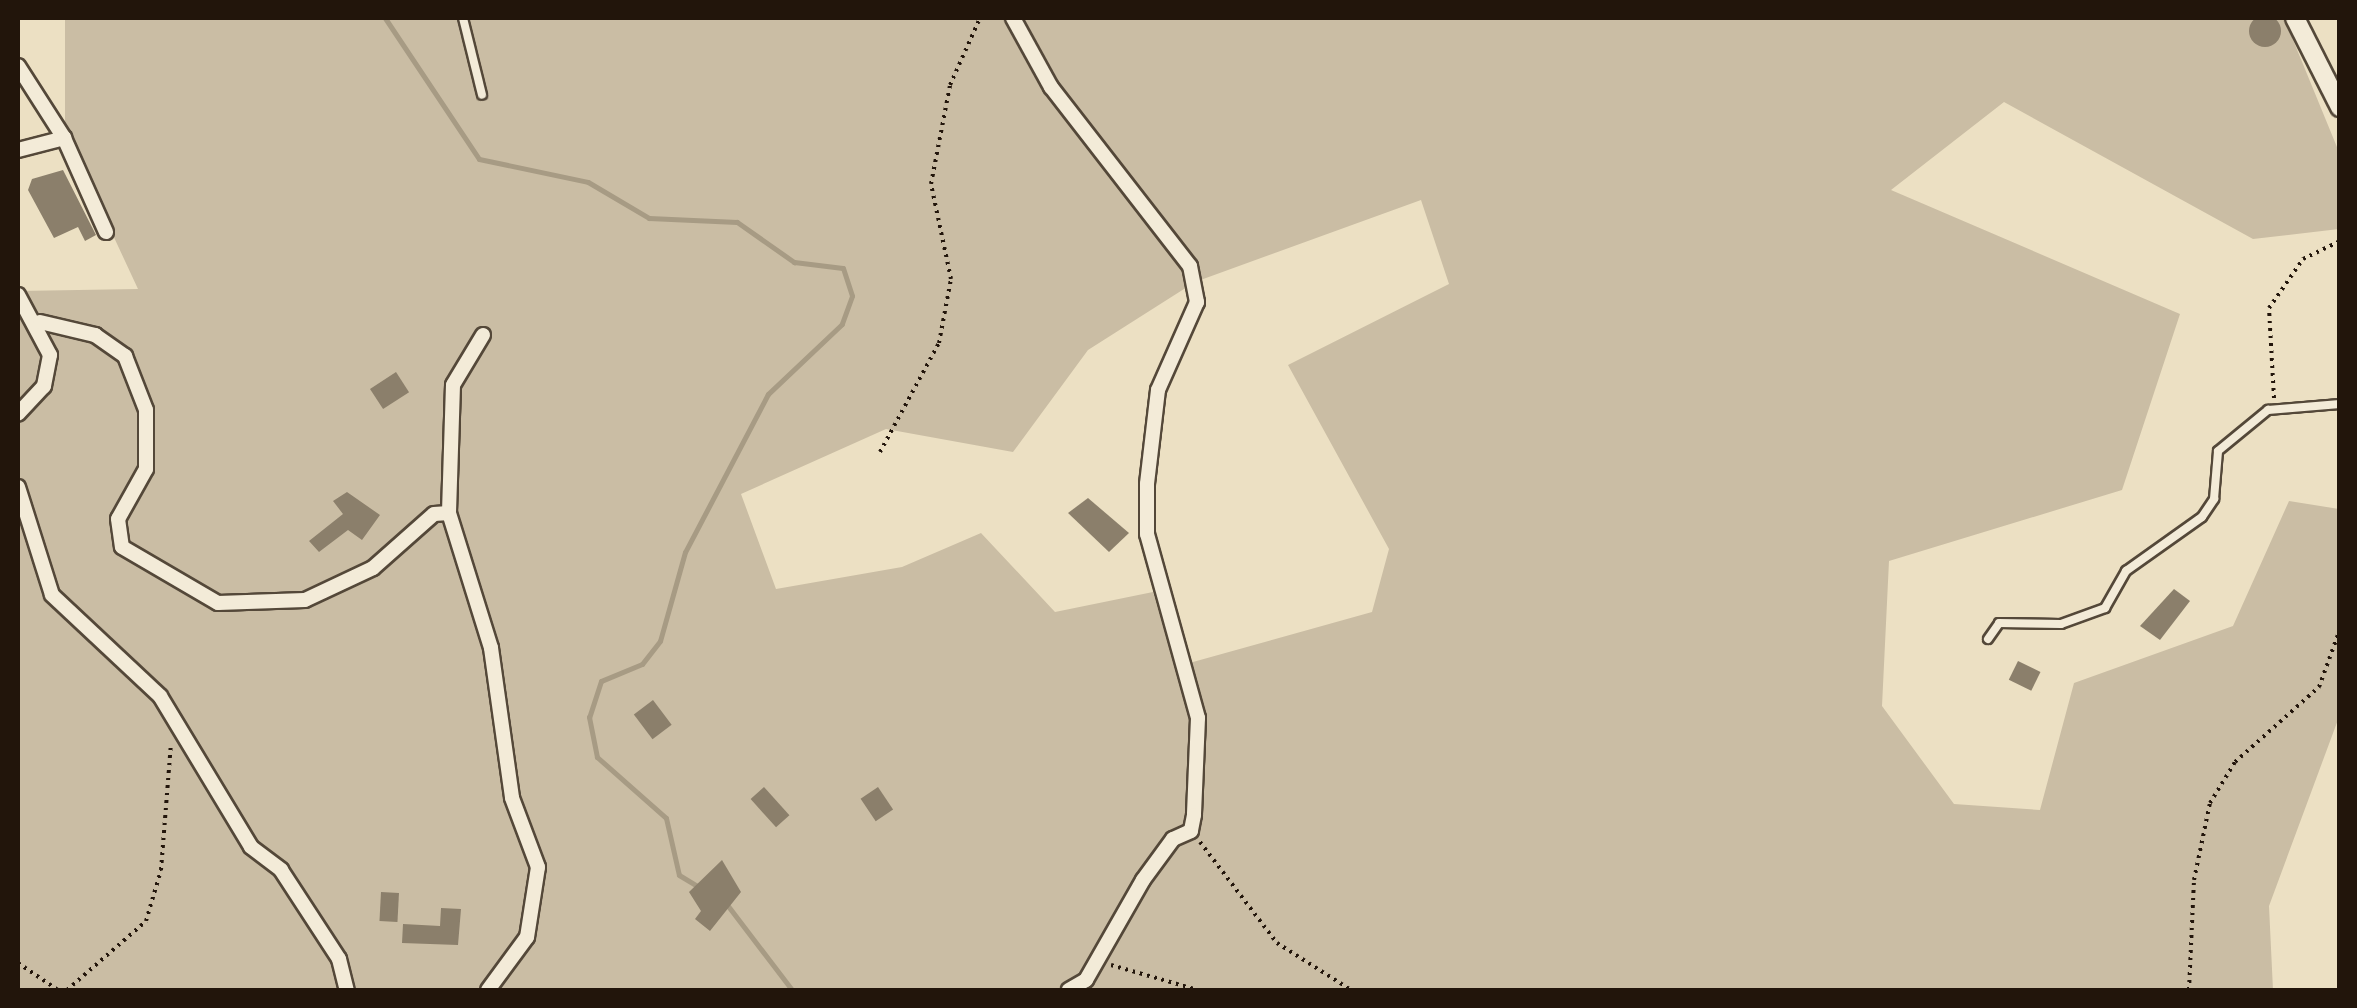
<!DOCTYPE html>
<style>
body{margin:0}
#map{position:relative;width:2357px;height:1008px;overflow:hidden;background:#ece0c3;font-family:Alegreya,serif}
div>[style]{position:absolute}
.green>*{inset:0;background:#cabda4}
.stream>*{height:5px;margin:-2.5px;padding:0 2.5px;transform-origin:2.5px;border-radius:2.5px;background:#a79b84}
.building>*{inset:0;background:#8b7f6b;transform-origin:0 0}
.round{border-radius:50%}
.path>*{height:4px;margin-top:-2px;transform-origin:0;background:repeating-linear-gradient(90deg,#22150b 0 2.5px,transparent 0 7.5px)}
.roads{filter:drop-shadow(2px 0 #544839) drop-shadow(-2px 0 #544839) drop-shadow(0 2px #544839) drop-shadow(0 -2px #544839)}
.service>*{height:8px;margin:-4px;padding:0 4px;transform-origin:4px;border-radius:4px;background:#f3ebd8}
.minor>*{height:14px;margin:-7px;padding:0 7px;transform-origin:7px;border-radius:7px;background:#f3ebd8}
.tertiary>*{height:18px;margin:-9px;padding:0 9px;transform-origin:9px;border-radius:9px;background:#f3ebd8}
span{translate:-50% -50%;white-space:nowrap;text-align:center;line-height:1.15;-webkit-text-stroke:8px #f3ebd8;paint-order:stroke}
.frame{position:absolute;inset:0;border:20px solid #22150b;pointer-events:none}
</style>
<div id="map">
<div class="green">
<div style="clip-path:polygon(evenodd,65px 18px,2284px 18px,2339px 152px,2339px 229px,2253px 239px,2004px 102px,1891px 190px,2180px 314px,2122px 490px,1889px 561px,1882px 706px,1954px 804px,2040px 810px,2074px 683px,2233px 626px,2289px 501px,2339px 509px,2339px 717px,2269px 906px,2273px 990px,18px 990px,18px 291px,138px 289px,65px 132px,65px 18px,1421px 200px,1449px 284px,1288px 365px,1389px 549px,1372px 612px,1175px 667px,1153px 592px,1055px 612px,981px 533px,902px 567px,776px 589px,741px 494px,886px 429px,1013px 452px,1088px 350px,1195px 282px,1421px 200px)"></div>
</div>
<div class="stream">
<div style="left:385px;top:18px;width:169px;rotate:56.3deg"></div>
<div style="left:479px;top:159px;width:111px;rotate:11.9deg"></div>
<div style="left:588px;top:182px;width:71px;rotate:30.5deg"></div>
<div style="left:649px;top:218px;width:88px;rotate:2.6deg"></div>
<div style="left:737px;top:222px;width:70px;rotate:35.1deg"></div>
<div style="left:794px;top:262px;width:49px;rotate:7deg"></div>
<div style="left:843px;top:268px;width:29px;rotate:72deg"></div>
<div style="left:852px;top:296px;width:30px;rotate:110deg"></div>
<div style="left:842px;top:324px;width:102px;rotate:136.6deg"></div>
<div style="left:768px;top:394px;width:178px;rotate:117.7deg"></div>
<div style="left:685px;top:552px;width:92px;rotate:105.7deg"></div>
<div style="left:660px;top:641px;width:29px;rotate:128deg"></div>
<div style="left:642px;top:664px;width:44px;rotate:157.5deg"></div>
<div style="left:601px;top:681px;width:38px;rotate:108deg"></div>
<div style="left:589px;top:717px;width:41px;rotate:78.7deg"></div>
<div style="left:597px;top:757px;width:92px;rotate:41.5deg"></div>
<div style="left:666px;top:818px;width:58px;rotate:77.2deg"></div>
<div style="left:679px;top:875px;width:23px;rotate:31deg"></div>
<div style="left:725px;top:902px;width:111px;rotate:52.7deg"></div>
</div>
<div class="building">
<div class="round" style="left:2249px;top:15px;width:32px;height:32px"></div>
<div style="clip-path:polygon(63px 170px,96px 235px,85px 241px,78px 227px,54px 238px,28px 190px,32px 179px)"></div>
<div style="left:396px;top:372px;width:24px;height:31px;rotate:57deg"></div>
<div style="clip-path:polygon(347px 492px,380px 515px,362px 540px,348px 530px,319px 552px,309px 541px,343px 514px,333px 501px)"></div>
<div style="clip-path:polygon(1088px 498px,1129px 533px,1109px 552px,1068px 513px)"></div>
<div style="clip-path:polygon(2174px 589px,2190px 601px,2160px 640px,2140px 626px)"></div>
<div style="left:2018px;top:661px;width:25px;height:21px;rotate:26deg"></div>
<div style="left:653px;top:700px;width:31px;height:24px;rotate:53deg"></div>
<div style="left:764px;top:787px;width:38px;height:18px;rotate:48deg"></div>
<div style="left:878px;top:787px;width:27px;height:21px;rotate:56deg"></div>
<div style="clip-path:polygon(722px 860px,741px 892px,710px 931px,695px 919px,701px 911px,689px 892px)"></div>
<div style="left:381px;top:892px;width:18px;height:29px;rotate:3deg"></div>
<div style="clip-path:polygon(441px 908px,461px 909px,458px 945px,402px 943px,403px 924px,440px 926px)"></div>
</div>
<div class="path">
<div style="left:2274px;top:398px;width:90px;rotate:-93.2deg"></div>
<div style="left:2269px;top:308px;width:60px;rotate:-55.2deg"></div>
<div style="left:2303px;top:259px;width:41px;rotate:-25.9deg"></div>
<div style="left:880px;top:452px;width:124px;rotate:-61.6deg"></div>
<div style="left:939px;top:343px;width:65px;rotate:-79.4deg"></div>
<div style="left:951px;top:279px;width:97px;rotate:-101.9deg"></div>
<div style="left:931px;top:184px;width:101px;rotate:-79.1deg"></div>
<div style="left:950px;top:85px;width:73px;rotate:-65.9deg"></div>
<div style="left:1200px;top:842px;width:127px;rotate:52.7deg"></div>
<div style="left:1277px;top:943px;width:88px;rotate:32.4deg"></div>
<div style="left:18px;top:963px;width:48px;rotate:34deg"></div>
<div style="left:1111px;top:965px;width:91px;rotate:16deg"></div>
<div style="left:67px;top:990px;width:105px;rotate:-41.1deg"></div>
<div style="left:146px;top:921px;width:53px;rotate:-73.6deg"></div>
<div style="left:161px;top:870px;width:127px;rotate:-85.5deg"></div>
<div style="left:2189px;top:990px;width:110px;rotate:-87.4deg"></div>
<div style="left:2194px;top:880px;width:79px;rotate:-78.3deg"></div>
<div style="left:2210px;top:803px;width:48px;rotate:-58.6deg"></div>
<div style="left:2235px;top:762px;width:113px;rotate:-41.8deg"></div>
<div style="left:2319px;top:687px;width:62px;rotate:-70.1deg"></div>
</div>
<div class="roads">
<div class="service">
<div style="left:463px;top:18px;width:79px;rotate:76.1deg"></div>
<div style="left:1988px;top:639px;width:19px;rotate:-55deg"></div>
<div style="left:1999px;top:623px;width:62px;rotate:0.9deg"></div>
<div style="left:2061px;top:624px;width:47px;rotate:-20deg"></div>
<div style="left:2105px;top:608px;width:43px;rotate:-60.4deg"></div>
<div style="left:2126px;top:571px;width:93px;rotate:-35.4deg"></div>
<div style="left:2202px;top:517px;width:22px;rotate:-56deg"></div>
<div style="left:2214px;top:499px;width:48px;rotate:-85.2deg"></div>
<div style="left:2218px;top:451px;width:65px;rotate:-39.4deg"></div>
<div style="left:2268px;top:410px;width:72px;rotate:-4.8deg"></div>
</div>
<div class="minor">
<div style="left:1013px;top:18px;width:79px;rotate:61.2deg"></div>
<div style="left:1051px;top:87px;width:227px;rotate:52.2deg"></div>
<div style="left:1190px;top:266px;width:37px;rotate:79deg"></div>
<div style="left:1197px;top:302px;width:96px;rotate:113.9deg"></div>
<div style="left:1158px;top:390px;width:95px;rotate:96.7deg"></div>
<div style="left:1147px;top:484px;width:50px;rotate:90deg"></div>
<div style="left:1147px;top:534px;width:191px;rotate:74.5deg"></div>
<div style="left:1198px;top:718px;width:97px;rotate:92.4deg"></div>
<div style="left:1194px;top:815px;width:16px;rotate:101deg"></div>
<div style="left:1191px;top:831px;width:20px;rotate:156deg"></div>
<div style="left:1173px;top:839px;width:51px;rotate:126.2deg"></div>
<div style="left:1143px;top:880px;width:115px;rotate:119.7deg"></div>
<div style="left:1086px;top:980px;width:20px;rotate:150deg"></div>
<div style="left:18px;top:66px;width:85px;rotate:57.4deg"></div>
<div style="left:64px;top:138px;width:103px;rotate:65.9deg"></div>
<div style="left:18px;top:150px;width:48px;rotate:-14.6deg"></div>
<div style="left:18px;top:295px;width:68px;rotate:61.9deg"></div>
<div style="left:50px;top:355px;width:32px;rotate:101deg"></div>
<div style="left:44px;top:386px;width:38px;rotate:133deg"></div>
<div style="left:40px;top:322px;width:57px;rotate:13.3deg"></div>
<div style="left:95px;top:335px;width:37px;rotate:35deg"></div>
<div style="left:125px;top:356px;width:58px;rotate:68.7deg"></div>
<div style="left:146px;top:410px;width:59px;rotate:90deg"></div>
<div style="left:146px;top:469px;width:57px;rotate:119.2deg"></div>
<div style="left:118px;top:519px;width:28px;rotate:82deg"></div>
<div style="left:122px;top:547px;width:111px;rotate:30.3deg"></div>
<div style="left:218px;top:603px;width:87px;rotate:-2deg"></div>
<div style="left:305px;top:600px;width:75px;rotate:-25.2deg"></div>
<div style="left:373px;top:568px;width:81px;rotate:-41.5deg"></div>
<div style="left:434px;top:514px;width:15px;rotate:-4deg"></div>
<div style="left:483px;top:335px;width:58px;rotate:121deg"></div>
<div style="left:453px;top:385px;width:128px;rotate:91.8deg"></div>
<div style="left:449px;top:513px;width:141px;rotate:72.7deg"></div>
<div style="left:491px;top:648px;width:151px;rotate:82deg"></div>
<div style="left:512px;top:798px;width:74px;rotate:69.4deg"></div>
<div style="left:538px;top:867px;width:71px;rotate:98.9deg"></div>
<div style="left:527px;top:937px;width:66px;rotate:126.3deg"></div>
<div style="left:18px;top:487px;width:113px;rotate:72.5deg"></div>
<div style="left:52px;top:595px;width:148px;rotate:43.1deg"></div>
<div style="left:160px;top:696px;width:176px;rotate:58.9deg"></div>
<div style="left:251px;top:847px;width:38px;rotate:37deg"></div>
<div style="left:281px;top:870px;width:106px;rotate:56.9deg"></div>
<div style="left:339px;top:959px;width:32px;rotate:76deg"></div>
</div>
<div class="tertiary">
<div style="left:2295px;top:18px;width:100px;rotate:63.2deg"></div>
</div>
</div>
<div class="frame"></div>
</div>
